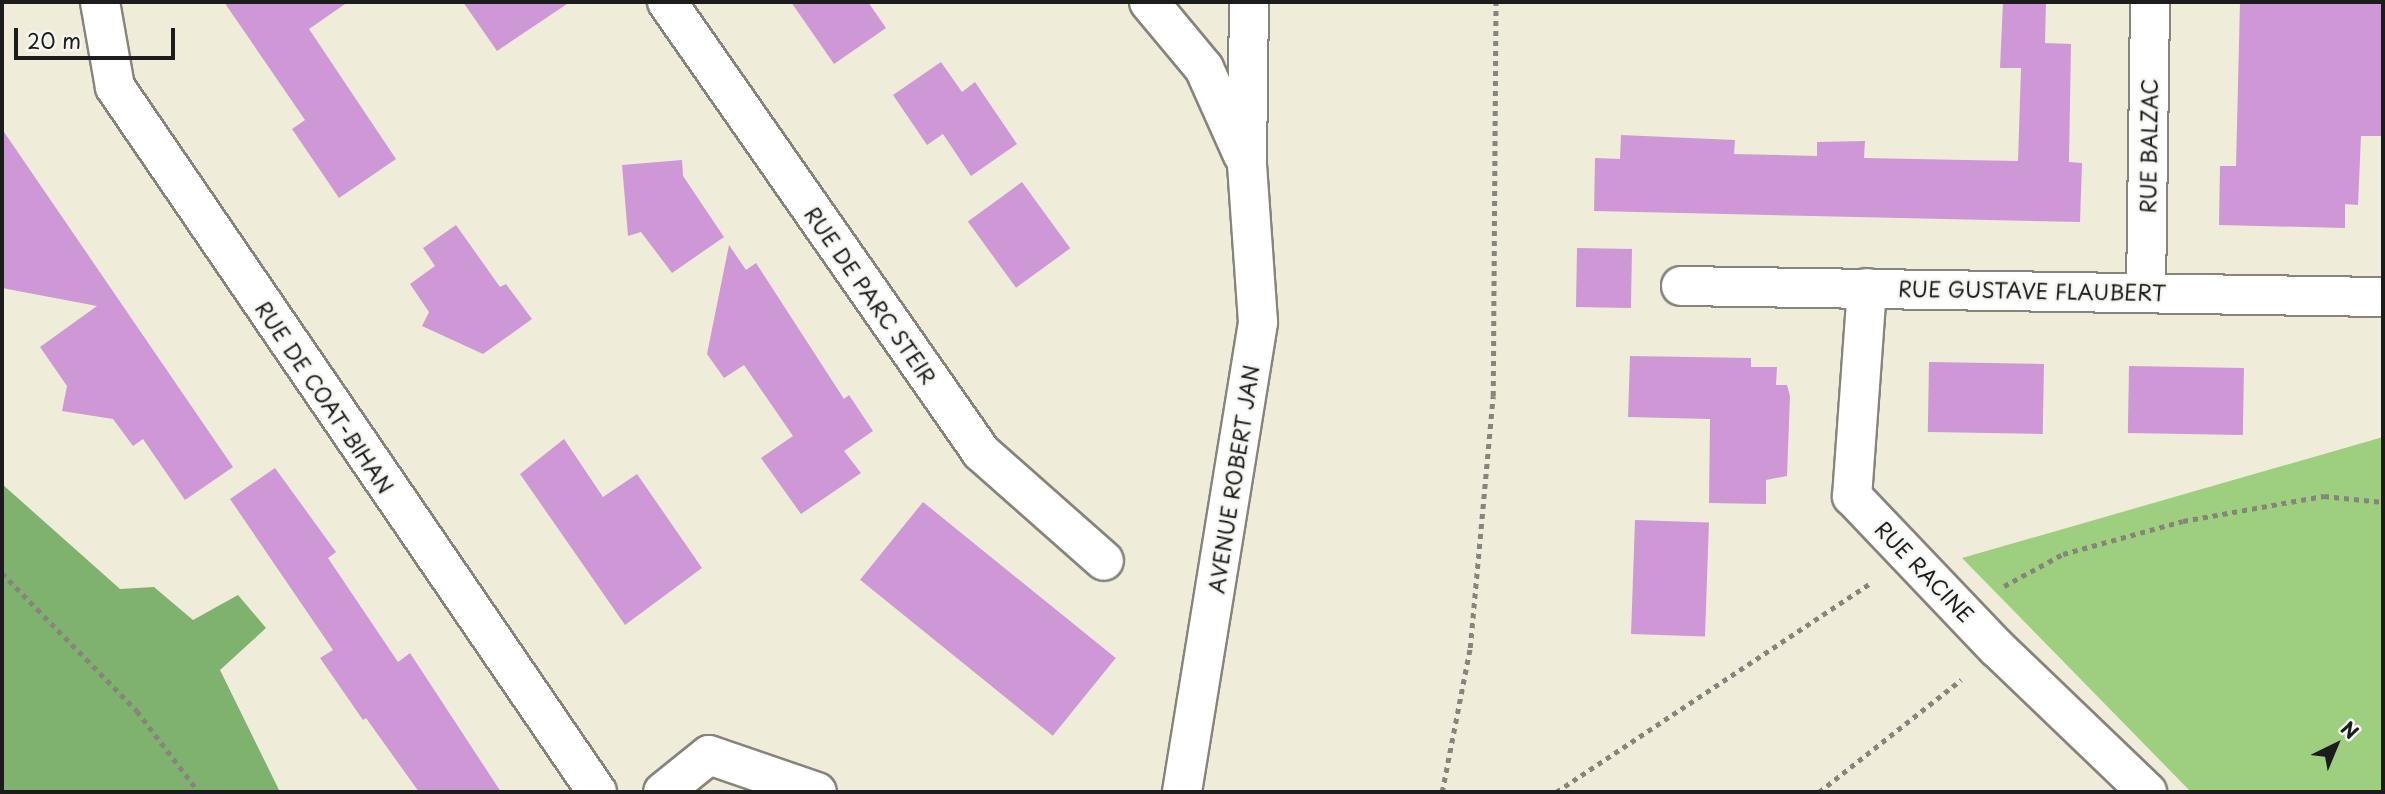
<!DOCTYPE html>
<style>
body{margin:0}
#map{position:relative;width:2385px;height:794px;overflow:hidden;background:#f0ecda;font-family:"Playpen Sans",sans-serif}
div>[style]{position:absolute}
.green>*{inset:0;background:#9ecf7f}
.forest>*{inset:0;background:#7eb26e}
.building>*{inset:0;background:#ce98d6;transform-origin:0 0}
.path>*{height:4.5px;margin-top:-2.25px;transform-origin:0;background:repeating-linear-gradient(90deg,#86847b 0 5px,transparent 0 10px)}
.roads{filter:drop-shadow(2px 0 #86847b) drop-shadow(-2px 0 #86847b) drop-shadow(0 2px #86847b) drop-shadow(0 -2px #86847b)}
.minor>*{height:38px;margin:-19px;padding:0 19px;transform-origin:19px;border-radius:19px;background:#fff}
.secondary>*{height:38px;margin:-19px;padding:0 19px;transform-origin:19px;border-radius:19px;background:#fff}
span{translate:-50% -50%;white-space:nowrap;text-align:center;line-height:1.15;-webkit-text-stroke:5px #f6f6f2;paint-order:stroke}
.street-label{font-size:21px;color:#1c1c1c}
.frame{position:absolute;inset:0;border:4px solid #1c1c1c;pointer-events:none}
.north{position:absolute;left:2301px;top:710px;width:70px;height:70px;-webkit-text-stroke:5px #f6f6f2;paint-order:stroke;rotate:43deg;font-size:19px;font-weight:700;line-height:28px;text-align:center;color:#1c1c1c}
.north::after{content:'';display:block;margin:auto;width:24px;height:32px;background:#1c1c1c;clip-path:polygon(50% 0,100% 100%,50% 72%,0 100%)}
.scale{position:absolute;left:14px;top:28px;width:161px;height:32px;box-sizing:border-box;border:4px solid #1c1c1c;border-top:0;padding-left:9px;font-size:21px;line-height:24px;white-space:nowrap;color:#1c1c1c;-webkit-text-stroke:5px #f6f6f2;paint-order:stroke}
</style>
<div id="map">
<div class="green">
<div style="clip-path:polygon(2383px 437px,2383px 792px,2191px 792px,1962px 558px)"></div>
</div>
<div class="forest">
<div style="clip-path:polygon(2px 484px,120px 589px,154px 587px,193px 620px,238px 595px,266px 628px,220px 670px,280px 792px,2px 792px)"></div>
</div>
<div class="building">
<div style="clip-path:polygon(224px 2px,348px 2px,309px 29px,396px 159px,339px 198px,292px 129px,305px 120px)"></div>
<div style="clip-path:polygon(463px 2px,570px 2px,497px 51px)"></div>
<div style="clip-path:polygon(791px 2px,868px 2px,886px 28px,834px 64px)"></div>
<div style="clip-path:polygon(2003px 2px,2046px 2px,2045px 43px,2071px 44px,2069px 162px,2082px 163px,2080px 222px,1594px 211px,1595px 158px,1620px 159px,1621px 135px,1735px 140px,1734px 154px,1817px 156px,1817px 142px,1865px 141px,1864px 158px,2018px 161px,2021px 68px,2000px 68px)"></div>
<div style="clip-path:polygon(2240px 2px,2383px 2px,2383px 136px,2361px 136px,2358px 205px,2345px 204px,2345px 228px,2219px 225px,2220px 166px,2236px 166px)"></div>
<div style="clip-path:polygon(941px 62px,962px 92px,975px 82px,1017px 144px,971px 176px,943px 134px,927px 145px,893px 95px)"></div>
<div style="clip-path:polygon(2px 129px,233px 467px,185px 500px,143px 439px,133px 446px,113px 419px,62px 411px,67px 386px,40px 347px,97px 306px,2px 288px)"></div>
<div style="clip-path:polygon(682px 160px,683px 176px,724px 237px,672px 273px,641px 232px,628px 236px,622px 165px)"></div>
<div style="left:1022px;top:182px;width:82px;height:67px;rotate:54deg"></div>
<div style="clip-path:polygon(456px 225px,500px 287px,506px 284px,532px 319px,483px 354px,422px 326px,429px 312px,410px 284px,435px 266px,423px 248px)"></div>
<div style="clip-path:polygon(729px 245px,746px 270px,756px 263px,844px 399px,849px 395px,873px 431px,844px 451px,861px 473px,801px 514px,761px 458px,793px 436px,744px 365px,724px 378px,707px 354px)"></div>
<div style="left:1577px;top:248px;width:55px;height:59px;rotate:1deg"></div>
<div style="clip-path:polygon(1630px 356px,1751px 358px,1751px 367px,1777px 367px,1776px 385px,1787px 385px,1790px 396px,1787px 476px,1766px 480px,1766px 504px,1709px 503px,1710px 419px,1628px 417px)"></div>
<div style="left:1929px;top:362px;width:115px;height:70px;rotate:1deg"></div>
<div style="left:2129px;top:366px;width:115px;height:67px;rotate:1deg"></div>
<div style="clip-path:polygon(564px 439px,603px 497px,637px 474px,702px 568px,625px 625px,520px 474px)"></div>
<div style="clip-path:polygon(275px 468px,336px 552px,328px 558px,398px 662px,410px 653px,501px 792px,419px 792px,366px 718px,363px 720px,320px 658px,333px 650px,230px 499px)"></div>
<div style="left:923px;top:502px;width:248px;height:100px;rotate:39deg"></div>
<div style="left:1635px;top:520px;width:74px;height:114px;rotate:2deg"></div>
</div>
<div class="path">
<div style="left:2px;top:573px;width:193px;rotate:45.6deg"></div>
<div style="left:137px;top:711px;width:102px;rotate:52.6deg"></div>
<div style="left:2004px;top:586px;width:67px;rotate:-28.5deg"></div>
<div style="left:2063px;top:554px;width:124px;rotate:-15.4deg"></div>
<div style="left:2183px;top:521px;width:143px;rotate:-10.1deg"></div>
<div style="left:2324px;top:496px;width:59px;rotate:5.8deg"></div>
<div style="left:1442px;top:792px;width:147px;rotate:-79deg"></div>
<div style="left:1470px;top:648px;width:253px;rotate:-84.8deg"></div>
<div style="left:1493px;top:396px;width:394px;rotate:-89.6deg"></div>
<div style="left:1556px;top:792px;width:379px;rotate:-33.6deg"></div>
<div style="left:1819px;top:792px;width:181px;rotate:-38.3deg"></div>
</div>
<div class="roads">
<div class="minor">
<div style="left:100px;top:2px;width:86px;rotate:80deg"></div>
<div style="left:115px;top:87px;width:854px;rotate:55.64deg"></div>
<div style="left:667px;top:2px;width:549px;rotate:55.09deg"></div>
<div style="left:981px;top:452px;width:164px;rotate:41.5deg"></div>
<div style="left:1681px;top:286px;width:702px;rotate:0.9deg"></div>
<div style="left:1867px;top:288px;width:209px;rotate:94.1deg"></div>
<div style="left:1852px;top:496px;width:210px;rotate:46.4deg"></div>
<div style="left:1997px;top:648px;width:208px;rotate:43.8deg"></div>
<div style="left:2146px;top:291px;width:289px;rotate:-89.2deg"></div>
<div style="left:663px;top:792px;width:59px;rotate:-38.8deg"></div>
<div style="left:709px;top:755px;width:114px;rotate:18.9deg"></div>
</div>
<div class="secondary">
<div style="left:1149px;top:2px;width:86px;rotate:50.2deg"></div>
<div style="left:1204px;top:68px;width:95px;rotate:65.9deg"></div>
<div style="left:1182px;top:792px;width:476px;rotate:-80.8deg"></div>
<div style="left:1258px;top:322px;width:159px;rotate:-94deg"></div>
<div style="left:1247px;top:163px;width:161px;rotate:-89.3deg"></div>
</div>
</div>
<div class="street-label">
<span style="left:2148px;top:146px;rotate:-89deg">RUE BALZAC</span>
<span style="left:2032px;top:290px;rotate:1deg">RUE GUSTAVE FLAUBERT</span>
<span style="left:871px;top:295px;rotate:55deg">RUE DE PARC STEIR</span>
<span style="left:325px;top:397px;rotate:56deg">RUE DE COAT-BIHAN</span>
<span style="left:1233px;top:479px;rotate:-81deg">AVENUE ROBERT JAN</span>
<span style="left:1925px;top:571px;rotate:46deg">RUE RACINE</span>
</div>
<div class="frame"></div>
<div class="north">N</div>
<div class="scale">20 m</div>
</div>
